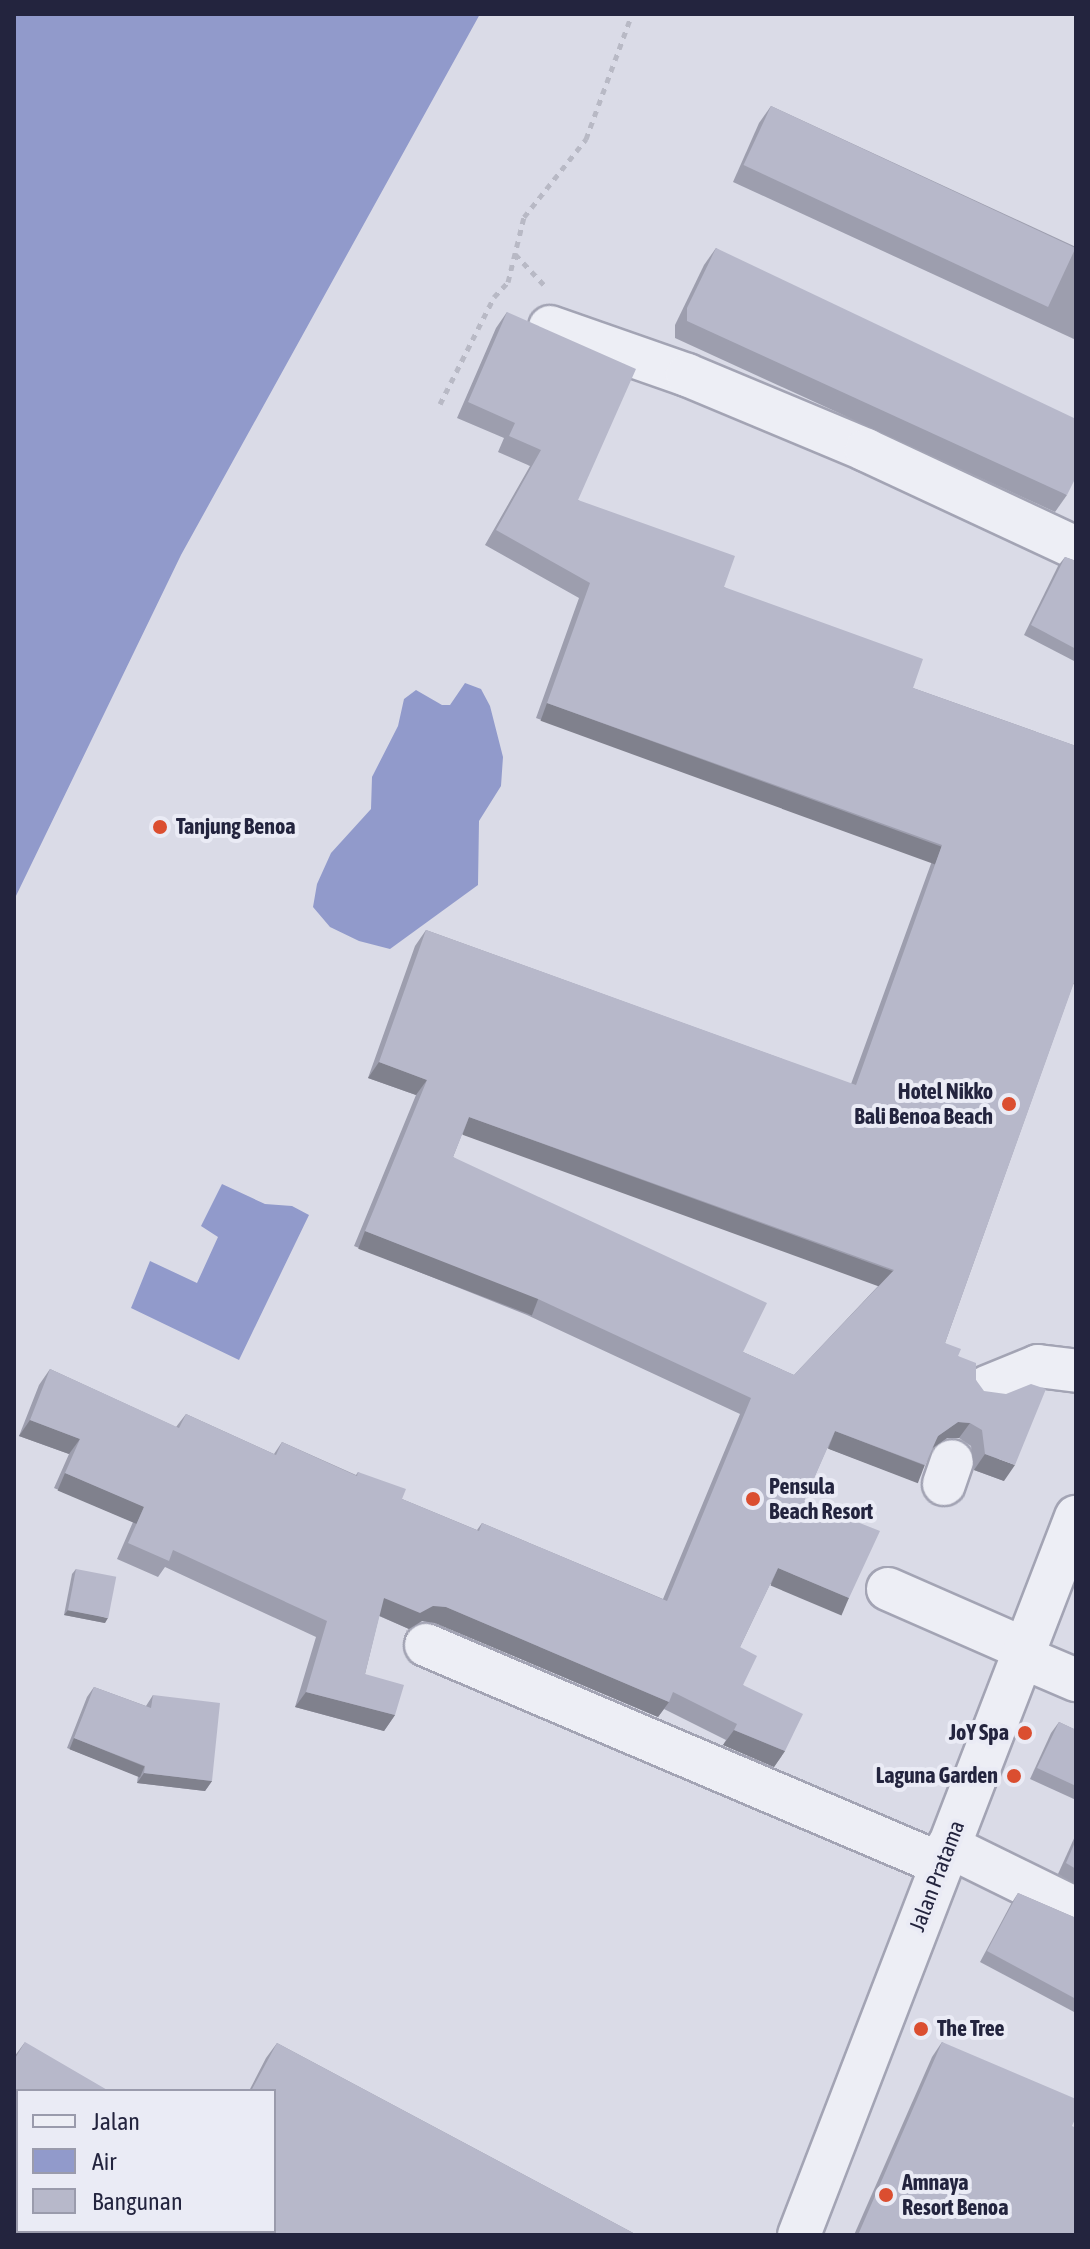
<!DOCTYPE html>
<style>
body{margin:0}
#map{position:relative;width:1090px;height:2249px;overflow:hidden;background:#dadbe7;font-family:"Asap Condensed",sans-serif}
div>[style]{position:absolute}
.water>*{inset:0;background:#919acb}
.path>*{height:5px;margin-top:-2.5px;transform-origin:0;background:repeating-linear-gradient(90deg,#b8b9c5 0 6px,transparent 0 12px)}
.roads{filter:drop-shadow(2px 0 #a3a4b4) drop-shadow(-2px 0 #a3a4b4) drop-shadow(0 2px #a3a4b4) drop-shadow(0 -2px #a3a4b4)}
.minor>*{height:42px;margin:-21px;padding:0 21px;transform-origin:21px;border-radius:21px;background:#edeef5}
.wall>*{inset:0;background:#9d9eae}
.shaded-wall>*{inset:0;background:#80818d;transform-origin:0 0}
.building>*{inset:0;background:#b7b8ca;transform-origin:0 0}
.dots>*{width:22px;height:22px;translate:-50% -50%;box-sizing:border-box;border:4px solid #eaebf5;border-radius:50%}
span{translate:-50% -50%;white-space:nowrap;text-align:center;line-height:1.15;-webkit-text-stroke:8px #eaebf5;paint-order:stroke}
.poi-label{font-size:22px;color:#23243e;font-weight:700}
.left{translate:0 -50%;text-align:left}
.right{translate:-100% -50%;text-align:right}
.street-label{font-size:22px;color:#23243e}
.frame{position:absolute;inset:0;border:16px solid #23243e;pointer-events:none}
.legend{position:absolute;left:16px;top:2089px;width:260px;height:144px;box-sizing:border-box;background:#eaebf5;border:2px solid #9a9bac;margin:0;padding:10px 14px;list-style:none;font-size:24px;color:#23243e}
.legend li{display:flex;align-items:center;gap:16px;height:40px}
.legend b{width:40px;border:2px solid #9a9bac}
</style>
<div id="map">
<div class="water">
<div style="clip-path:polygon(14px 14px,480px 14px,181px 555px,14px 900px)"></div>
<div style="clip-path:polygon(465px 683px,481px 689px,490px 706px,503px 757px,501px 786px,479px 821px,478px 885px,390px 949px,359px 941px,330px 927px,313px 907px,317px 884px,331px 853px,371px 809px,372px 777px,398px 726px,404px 699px,416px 690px,442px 705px,450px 705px)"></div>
<div style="clip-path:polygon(222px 1184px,265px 1204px,292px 1206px,309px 1215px,239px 1360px,131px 1308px,150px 1261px,197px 1283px,218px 1237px,201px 1226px)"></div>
</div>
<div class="path">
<div style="left:515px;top:254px;width:45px;rotate:46.8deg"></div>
<div style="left:440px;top:404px;width:120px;rotate:-63.2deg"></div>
<div style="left:494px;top:297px;width:21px;rotate:-47deg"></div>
<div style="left:508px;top:282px;width:67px;rotate:-76.2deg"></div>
<div style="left:524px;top:217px;width:100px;rotate:-51.5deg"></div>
<div style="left:586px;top:139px;width:133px;rotate:-69.8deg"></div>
</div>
<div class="roads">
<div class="minor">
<div style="left:550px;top:327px;width:145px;rotate:19.3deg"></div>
<div style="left:687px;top:375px;width:194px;rotate:22.7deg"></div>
<div style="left:866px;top:450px;width:232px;rotate:25deg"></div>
<div style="left:987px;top:1387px;width:55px;rotate:-22.4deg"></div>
<div style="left:1038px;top:1366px;width:38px;rotate:7deg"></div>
<div style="left:944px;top:1484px;width:24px;rotate:-71deg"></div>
<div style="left:888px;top:1589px;width:150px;rotate:23.7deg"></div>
<div style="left:426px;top:1645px;width:560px;rotate:23.04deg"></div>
<div style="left:1022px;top:1657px;width:59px;rotate:23.1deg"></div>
<div style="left:948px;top:1846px;width:143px;rotate:26.2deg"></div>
<div style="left:799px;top:2235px;width:770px;rotate:-68.9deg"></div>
</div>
</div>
<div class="wall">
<div style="clip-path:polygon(771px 106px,1076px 247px,1076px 340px,733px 182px,759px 123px)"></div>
<div style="clip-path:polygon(716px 248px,1067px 495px,1055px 512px,675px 338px,675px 325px,704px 265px)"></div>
<div style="clip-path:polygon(evenodd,507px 312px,578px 500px,724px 587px,913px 688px,1076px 746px,1076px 985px,1073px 984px,945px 1343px,958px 1356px,976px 1380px,1004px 1481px,974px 1470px,971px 1446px,959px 1438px,947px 1438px,933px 1447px,925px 1465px,914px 1481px,827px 1448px,804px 1501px,849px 1598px,838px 1613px,770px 1584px,740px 1647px,743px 1685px,785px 1751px,774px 1767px,723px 1745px,726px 1740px,664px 1709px,658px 1717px,435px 1623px,422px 1621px,409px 1629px,379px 1616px,365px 1674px,395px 1715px,384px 1731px,295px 1707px,316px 1637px,165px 1567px,158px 1577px,117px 1559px,133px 1522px,54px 1488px,69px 1454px,19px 1436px,39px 1385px,50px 1369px,176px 1427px,186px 1414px,274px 1454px,282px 1442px,356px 1475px,358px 1472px,402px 1499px,477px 1530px,482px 1523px,663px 1599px,740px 1414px,527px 1315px,354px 1246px,416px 1095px,368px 1078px,415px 946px,426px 930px,851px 1084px,932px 861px,536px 718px,579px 598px,485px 545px,530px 466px,498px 452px,504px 438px,457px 418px,496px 328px,507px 312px,462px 1134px,880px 1284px,794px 1375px,743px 1352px,453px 1157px,462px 1134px)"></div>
<div style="clip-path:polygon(1065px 557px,1076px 561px,1076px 662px,1024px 635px,1058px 566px)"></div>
<div style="clip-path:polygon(76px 1569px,105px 1623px,64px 1615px,72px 1574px)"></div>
<div style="clip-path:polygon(94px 1687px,146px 1706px,153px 1695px,212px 1781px,205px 1791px,137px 1783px,138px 1776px,67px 1748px,87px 1697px)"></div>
<div style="clip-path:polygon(1059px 1722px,1076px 1730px,1076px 1800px,1030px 1779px,1051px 1733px)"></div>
<div style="clip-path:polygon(1076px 1834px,1076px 1884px,1058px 1874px)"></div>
<div style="clip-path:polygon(1018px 1893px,1076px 1918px,1076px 2013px,980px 1962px,1011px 1904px)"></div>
<div style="clip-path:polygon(25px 2042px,18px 2091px,18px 2180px,14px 2177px,14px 2057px)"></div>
<div style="clip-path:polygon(942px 2042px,1072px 2126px,1076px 2235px,854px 2235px,932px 2057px)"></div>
<div style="clip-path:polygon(277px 2043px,637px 2235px,113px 2235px,106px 2231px,274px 2231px,274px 2091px,249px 2091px,266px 2058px)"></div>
</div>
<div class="shaded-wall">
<div style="left:547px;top:703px;width:420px;height:19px;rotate:20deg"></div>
<div style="clip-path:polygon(379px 1062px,427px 1080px,416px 1095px,368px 1078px)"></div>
<div style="left:469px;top:1117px;width:452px;height:19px;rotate:20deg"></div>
<div style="left:365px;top:1231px;width:186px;height:19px;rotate:21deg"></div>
<div style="clip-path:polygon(30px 1420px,80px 1439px,69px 1454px,19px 1436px)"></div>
<div style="clip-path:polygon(958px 1422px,970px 1423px,959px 1438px,947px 1438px,927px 1452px,938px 1436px)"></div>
<div style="left:835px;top:1431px;width:96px;height:19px;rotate:21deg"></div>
<div style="clip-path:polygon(985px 1454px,1015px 1465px,1004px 1481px,974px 1470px)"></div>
<div style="left:65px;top:1473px;width:86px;height:19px;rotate:23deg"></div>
<div style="left:778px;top:1568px;width:77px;height:19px;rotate:23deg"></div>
<div style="clip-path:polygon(384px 1598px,446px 1607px,669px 1702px,658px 1717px,435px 1623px,422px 1621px,409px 1629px,373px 1613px)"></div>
<div style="clip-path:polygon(68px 1610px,108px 1618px,105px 1623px,64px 1615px)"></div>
<div style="clip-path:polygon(306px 1692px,395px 1715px,384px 1731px,295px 1707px)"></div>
<div style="clip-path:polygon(734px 1730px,785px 1751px,774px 1767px,723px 1745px)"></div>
<div style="left:74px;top:1738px;width:76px;height:12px;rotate:22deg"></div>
<div style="clip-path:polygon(144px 1773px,212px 1781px,205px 1791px,137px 1783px)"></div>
</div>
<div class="building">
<div style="left:771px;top:106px;width:336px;height:65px;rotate:25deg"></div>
<div style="clip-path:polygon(716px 248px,1076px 419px,1076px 477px,1067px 495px,687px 321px,687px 308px)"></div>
<div style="clip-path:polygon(evenodd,507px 312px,636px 369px,578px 500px,735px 556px,724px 587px,923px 659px,913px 688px,1076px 746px,1076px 977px,945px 1343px,961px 1349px,958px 1356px,976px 1363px,976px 1380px,984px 1391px,1006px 1394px,1031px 1384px,1046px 1389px,1015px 1465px,985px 1454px,982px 1430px,970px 1423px,958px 1422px,938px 1436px,925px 1465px,835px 1431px,804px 1501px,880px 1531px,849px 1598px,778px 1568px,740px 1647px,757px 1656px,743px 1685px,803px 1714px,785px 1751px,734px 1730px,737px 1724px,673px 1692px,669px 1702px,446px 1607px,433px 1606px,420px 1613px,384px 1598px,365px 1674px,404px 1685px,395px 1715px,306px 1692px,327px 1621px,173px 1550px,169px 1561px,128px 1543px,144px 1507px,65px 1473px,80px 1439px,30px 1420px,50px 1369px,179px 1428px,186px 1414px,276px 1455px,282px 1442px,357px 1476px,358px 1472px,406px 1489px,402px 1499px,479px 1531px,482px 1523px,667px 1601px,751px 1398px,538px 1299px,365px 1231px,427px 1080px,379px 1062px,426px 930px,856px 1085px,942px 845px,547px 703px,590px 583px,496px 530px,541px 450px,509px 436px,515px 423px,468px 402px,507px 312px,469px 1117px,894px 1270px,794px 1375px,743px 1352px,767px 1303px,453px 1157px,469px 1117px)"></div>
<div style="clip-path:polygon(1065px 557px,1076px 561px,1076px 649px,1031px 625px)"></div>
<div style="left:76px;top:1569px;width:41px;height:42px;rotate:11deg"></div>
<div style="clip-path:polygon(94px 1687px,151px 1708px,153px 1695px,220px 1703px,212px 1781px,144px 1773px,145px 1766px,74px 1738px)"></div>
<div style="clip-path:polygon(1059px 1722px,1076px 1730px,1076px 1786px,1037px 1768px)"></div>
<div style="clip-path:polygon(1076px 1840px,1076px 1869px,1066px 1863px)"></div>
<div style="clip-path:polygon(1018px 1893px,1076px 1918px,1076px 1999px,987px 1951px)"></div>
<div style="clip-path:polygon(25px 2042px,109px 2091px,18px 2091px,18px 2158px,14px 2156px,14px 2060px)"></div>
<div style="clip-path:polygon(942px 2042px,1076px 2099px,1076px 2117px,1072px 2126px,1076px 2128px,1076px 2235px,858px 2235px)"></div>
<div style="clip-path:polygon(277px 2043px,637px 2235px,149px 2235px,143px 2231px,274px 2231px,274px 2091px,251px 2091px)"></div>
</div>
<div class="dots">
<div style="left:160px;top:827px;background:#db4e30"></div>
<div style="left:1009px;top:1104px;background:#db4e30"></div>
<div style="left:753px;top:1499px;background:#db4e30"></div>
<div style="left:1025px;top:1733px;background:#db4e30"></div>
<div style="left:1014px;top:1776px;background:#db4e30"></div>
<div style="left:921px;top:2029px;background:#db4e30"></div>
<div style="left:886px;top:2195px;background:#db4e30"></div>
</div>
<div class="poi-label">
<span class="left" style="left:176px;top:827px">Tanjung Benoa</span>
<span class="right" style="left:993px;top:1104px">Hotel Nikko<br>Bali Benoa Beach</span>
<span class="left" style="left:769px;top:1499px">Pensula<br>Beach Resort</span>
<span class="right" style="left:1009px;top:1733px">JoY Spa</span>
<span class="right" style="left:998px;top:1776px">Laguna Garden</span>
<span class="left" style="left:937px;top:2029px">The Tree</span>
<span class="left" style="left:902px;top:2195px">Amnaya<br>Resort Benoa</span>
</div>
<div class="street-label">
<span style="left:937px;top:1876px;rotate:-69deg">Jalan Pratama</span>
</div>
<div class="frame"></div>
<ul class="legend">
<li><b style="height:10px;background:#edeef5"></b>Jalan</li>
<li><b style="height:22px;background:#919acb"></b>Air</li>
<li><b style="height:22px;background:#b7b8ca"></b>Bangunan</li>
</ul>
</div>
